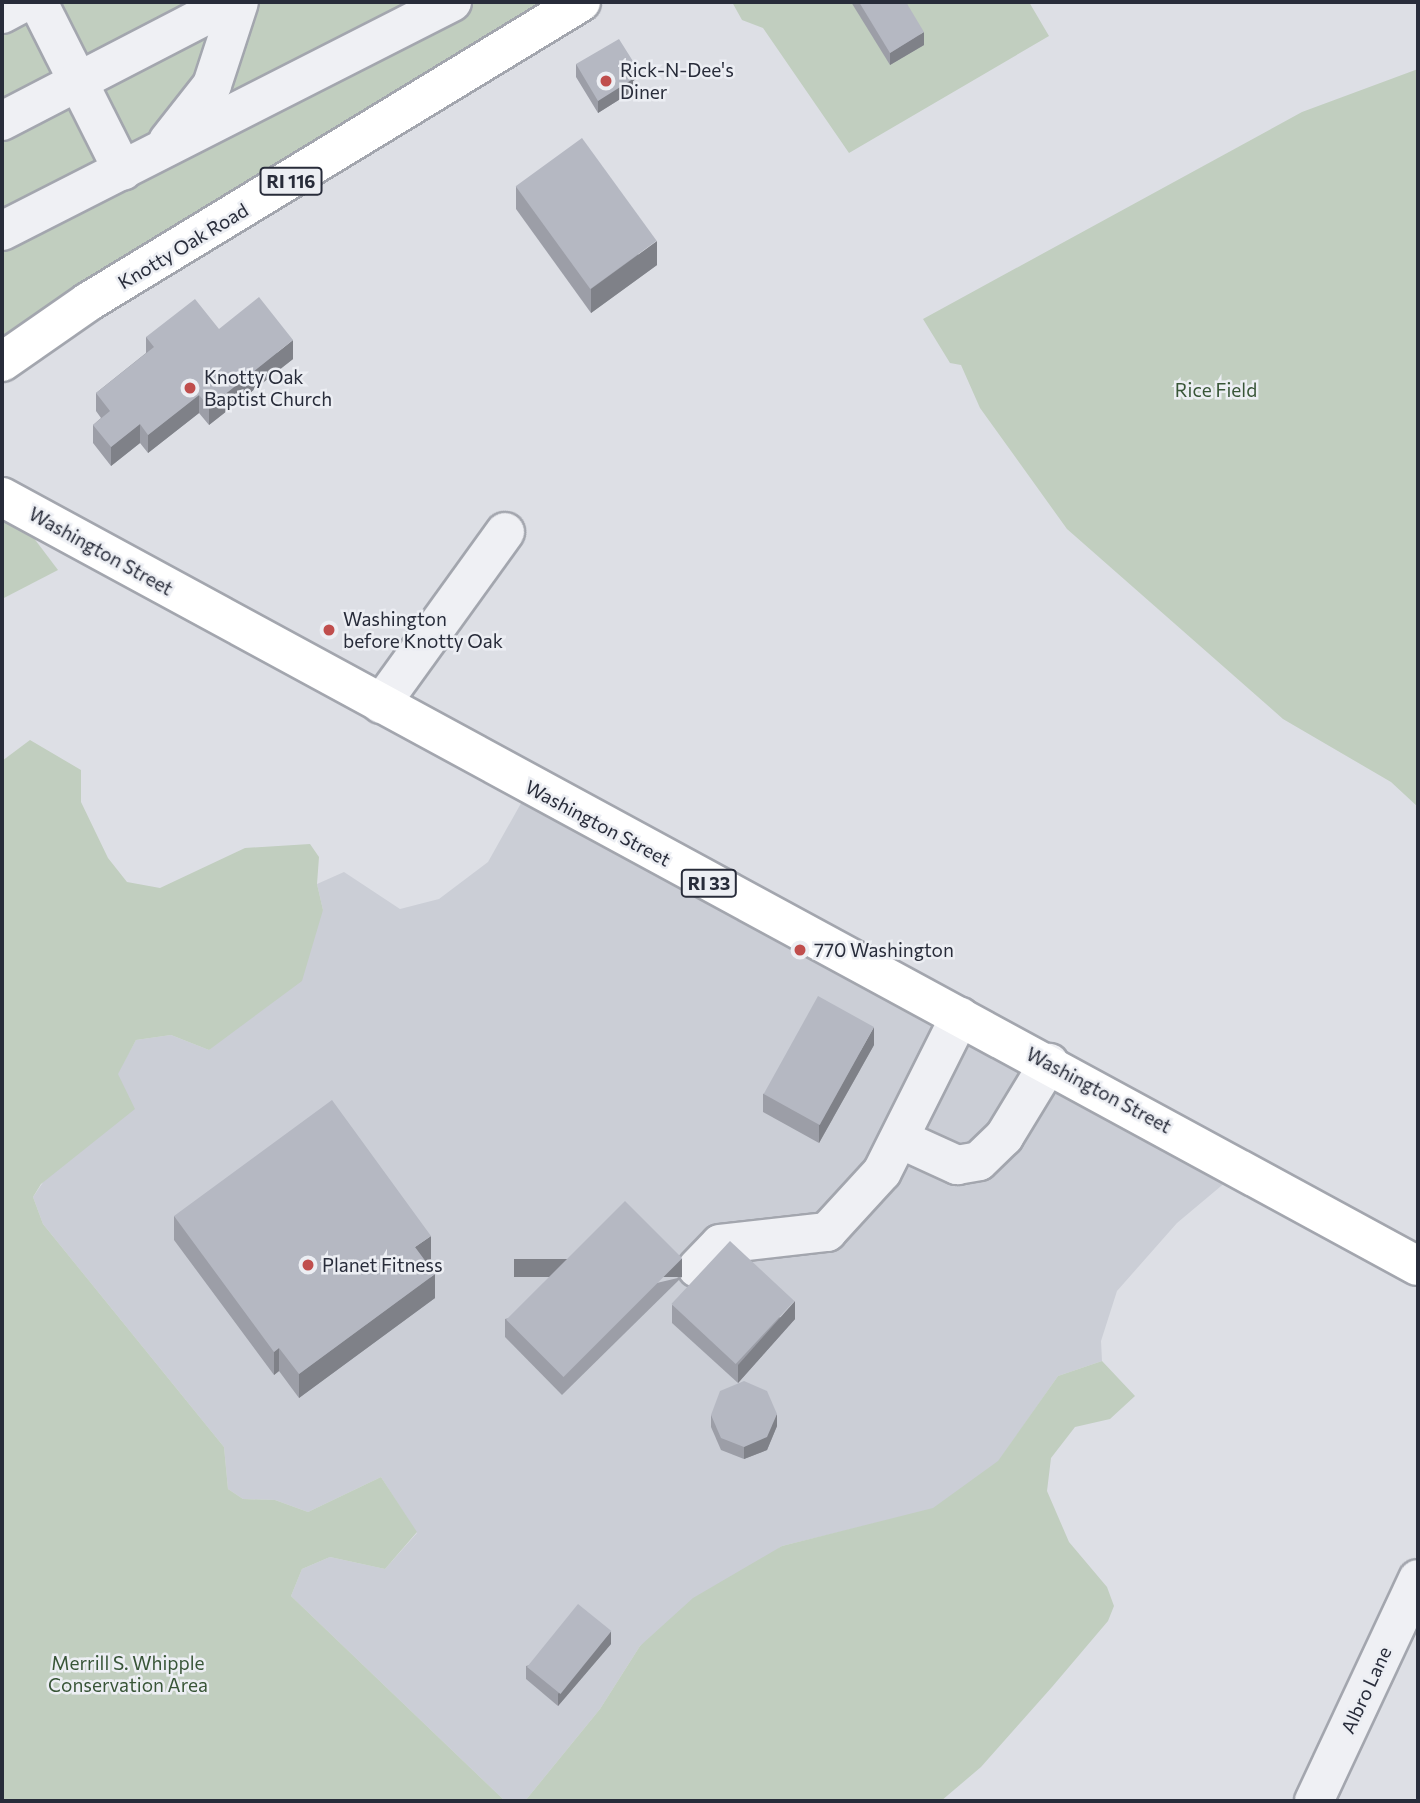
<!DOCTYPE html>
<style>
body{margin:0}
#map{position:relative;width:1420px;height:1803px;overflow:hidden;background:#dddfe5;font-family:Commissioner,sans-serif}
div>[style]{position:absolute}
.built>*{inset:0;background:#cbced6}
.green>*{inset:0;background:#c1cebf}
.roads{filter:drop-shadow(2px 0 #a3a6ae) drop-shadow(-2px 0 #a3a6ae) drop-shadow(0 2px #a3a6ae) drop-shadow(0 -2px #a3a6ae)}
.minor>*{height:38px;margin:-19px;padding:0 19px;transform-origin:19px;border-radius:19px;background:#eff0f4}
.major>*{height:38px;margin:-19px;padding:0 19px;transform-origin:19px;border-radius:19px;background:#fff}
.wall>*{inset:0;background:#9c9ea7}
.shaded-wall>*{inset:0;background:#7f8188;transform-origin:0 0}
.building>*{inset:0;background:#b5b8c2;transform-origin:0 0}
.dots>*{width:19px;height:19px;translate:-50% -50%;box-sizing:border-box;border:4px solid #eceef3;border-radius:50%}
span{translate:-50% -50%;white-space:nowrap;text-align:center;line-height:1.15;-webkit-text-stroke:5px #eceef3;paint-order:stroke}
.shield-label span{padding:2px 5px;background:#eceef3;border:2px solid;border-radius:5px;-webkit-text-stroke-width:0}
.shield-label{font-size:18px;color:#282c3a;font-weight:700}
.poi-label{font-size:19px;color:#282c3a}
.left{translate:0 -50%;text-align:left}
.street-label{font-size:19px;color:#282c3a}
.park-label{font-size:19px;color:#385537}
.frame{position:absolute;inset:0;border:4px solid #282c3a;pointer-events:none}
</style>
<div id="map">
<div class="built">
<div style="clip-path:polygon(529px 789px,1233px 1176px,1177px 1223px,1117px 1291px,1101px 1341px,1102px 1361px,1058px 1376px,998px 1462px,933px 1509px,782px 1546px,640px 1646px,600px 1709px,525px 1801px,505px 1801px,291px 1596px,302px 1569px,330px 1557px,385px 1569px,417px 1533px,381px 1477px,308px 1512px,275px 1500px,243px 1499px,228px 1489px,224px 1447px,43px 1224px,33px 1197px,117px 1074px,136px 1040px,171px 1035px,209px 1050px,323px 910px,317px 884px,344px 872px,400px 909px,439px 899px,488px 862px)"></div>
</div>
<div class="green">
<div style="clip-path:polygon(2px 2px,585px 2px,2px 368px)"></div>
<div style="clip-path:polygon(732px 2px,1029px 2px,1049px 36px,849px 153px,763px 28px,742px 20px)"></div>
<div style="clip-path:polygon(1418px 69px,1418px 807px,1391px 782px,1283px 719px,1067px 529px,980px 408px,961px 365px,950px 363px,923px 319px,1302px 112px)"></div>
<div style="clip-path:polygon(2px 496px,58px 570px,2px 599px)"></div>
<div style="clip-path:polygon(30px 740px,81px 770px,81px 802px,108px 858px,127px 882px,160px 888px,245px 848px,310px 844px,319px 857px,317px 884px,323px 910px,302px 981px,209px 1050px,171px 1035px,136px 1040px,118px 1074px,135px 1109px,41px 1184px,33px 1197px,43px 1224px,224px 1447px,228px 1489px,243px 1499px,275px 1500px,308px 1512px,381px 1477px,417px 1532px,385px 1569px,330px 1557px,302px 1569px,291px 1596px,505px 1801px,2px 1801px,2px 761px)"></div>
<div style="clip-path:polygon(1102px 1361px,1135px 1396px,1110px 1419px,1075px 1427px,1051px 1458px,1047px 1491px,1069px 1542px,1107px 1587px,1114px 1606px,1108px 1621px,1052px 1687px,981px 1767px,941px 1801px,525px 1801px,600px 1709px,640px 1646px,693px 1598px,782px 1546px,933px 1508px,998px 1461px,1058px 1376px)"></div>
</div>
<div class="roads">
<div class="minor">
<div style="left:38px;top:2px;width:189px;rotate:63.3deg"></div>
<div style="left:2px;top:14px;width:26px;rotate:-28deg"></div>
<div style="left:2px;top:121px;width:259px;rotate:-27.4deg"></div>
<div style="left:168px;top:141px;width:71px;rotate:-51.8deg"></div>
<div style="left:212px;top:85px;width:87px;rotate:-72deg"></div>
<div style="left:2px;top:231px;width:505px;rotate:-26.97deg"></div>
<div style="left:381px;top:704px;width:212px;rotate:-54.2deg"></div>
<div style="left:900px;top:1139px;width:63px;rotate:24.5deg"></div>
<div style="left:957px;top:1165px;width:22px;rotate:-10deg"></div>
<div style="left:979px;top:1161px;width:35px;rotate:-44deg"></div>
<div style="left:1004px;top:1137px;width:87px;rotate:-58.7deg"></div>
<div style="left:697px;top:1268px;width:33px;rotate:-46deg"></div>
<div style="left:720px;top:1244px;width:108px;rotate:-6.4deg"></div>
<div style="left:827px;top:1232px;width:81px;rotate:-47.5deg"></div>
<div style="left:882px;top:1172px;width:174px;rotate:-63.4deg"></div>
<div style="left:1314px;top:1801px;width:245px;rotate:-64.9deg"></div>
</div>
<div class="major">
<div style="left:2px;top:362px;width:105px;rotate:-34.9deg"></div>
<div style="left:88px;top:302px;width:577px;rotate:-31.32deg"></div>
<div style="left:2px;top:497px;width:1611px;rotate:28.51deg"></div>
</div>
</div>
<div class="wall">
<div style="clip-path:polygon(851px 2px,906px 2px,924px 45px,890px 65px)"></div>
<div style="clip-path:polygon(576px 64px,636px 79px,633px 81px,633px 91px,598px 113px,576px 77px)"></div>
<div style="clip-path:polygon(516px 186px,657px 265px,591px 313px,516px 209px)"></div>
<div style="clip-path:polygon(219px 329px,293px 359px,209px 425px,199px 413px,148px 453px,140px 443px,111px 466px,93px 443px,93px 425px,101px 418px,96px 411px,96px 393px,146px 353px,146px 337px)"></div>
<div style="clip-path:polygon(874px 1045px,819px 1143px,763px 1112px,763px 1094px)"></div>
<div style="clip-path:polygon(174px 1216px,431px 1259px,427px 1263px,435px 1298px,299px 1398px,279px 1371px,274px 1375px,174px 1240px)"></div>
<div style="clip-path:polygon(682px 1277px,562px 1395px,505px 1337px,505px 1319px)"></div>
<div style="clip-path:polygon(672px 1305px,795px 1319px,738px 1383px,672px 1323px)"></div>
<div style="clip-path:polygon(711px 1415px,777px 1426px,767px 1450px,744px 1459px,721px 1450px,711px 1427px)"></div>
<div style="clip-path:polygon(611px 1644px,558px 1706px,526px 1679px,526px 1666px)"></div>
</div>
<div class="shaded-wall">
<div style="clip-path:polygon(924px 32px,924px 45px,890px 65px,890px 53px)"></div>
<div style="clip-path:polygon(636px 66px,636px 79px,633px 81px,633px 91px,598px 113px,598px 101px,628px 71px)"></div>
<div style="clip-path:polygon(657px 241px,657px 265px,591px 313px,591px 289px)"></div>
<div style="clip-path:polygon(293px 340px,293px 359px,209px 425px,209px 407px)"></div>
<div style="clip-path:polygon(199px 395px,199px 413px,148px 453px,148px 435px)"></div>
<div style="clip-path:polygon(140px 424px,140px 443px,111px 466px,111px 447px)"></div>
<div style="clip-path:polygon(874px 1027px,874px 1045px,819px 1143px,819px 1125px)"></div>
<div style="clip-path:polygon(431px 1236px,431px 1259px,415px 1271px,415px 1247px)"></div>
<div style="left:682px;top:1259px;width:18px;height:168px;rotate:90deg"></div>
<div style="clip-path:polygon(435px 1274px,435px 1298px,299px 1398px,299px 1374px)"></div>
<div style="clip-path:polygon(795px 1301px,795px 1319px,738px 1383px,738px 1365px)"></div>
<div style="clip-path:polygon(279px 1348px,279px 1371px,274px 1375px,274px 1352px)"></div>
<div style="clip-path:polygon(777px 1414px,777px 1426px,767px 1450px,744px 1459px,744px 1447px)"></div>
<div style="clip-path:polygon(611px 1631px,611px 1644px,558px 1706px,558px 1694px)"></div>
</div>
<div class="building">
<div style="clip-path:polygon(859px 2px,906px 2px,924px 32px,890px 53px)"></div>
<div style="clip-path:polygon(619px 39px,636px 66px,628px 71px,633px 79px,598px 101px,576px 64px)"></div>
<div style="left:582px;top:138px;width:127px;height:82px;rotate:54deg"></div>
<div style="clip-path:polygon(259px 297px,293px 340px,209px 407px,199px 395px,148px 435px,140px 424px,111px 447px,93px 425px,110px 411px,96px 393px,154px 347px,146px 337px,195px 299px,219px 329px)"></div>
<div style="left:818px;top:996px;width:64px;height:112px;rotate:29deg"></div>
<div style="clip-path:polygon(332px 1100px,431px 1236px,415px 1247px,435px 1274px,299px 1374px,279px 1348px,274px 1352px,174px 1216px)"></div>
<div style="left:625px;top:1201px;width:81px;height:168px;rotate:45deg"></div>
<div style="left:730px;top:1241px;width:88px;height:86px;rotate:43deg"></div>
<div style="clip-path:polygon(744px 1381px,767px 1391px,777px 1414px,767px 1437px,744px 1447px,721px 1438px,711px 1415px,720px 1391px)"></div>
<div style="left:578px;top:1604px;width:43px;height:81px;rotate:39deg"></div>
</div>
<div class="dots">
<div style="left:606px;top:81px;background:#c04e4d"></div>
<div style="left:190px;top:388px;background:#c04e4d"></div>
<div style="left:329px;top:630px;background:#c04e4d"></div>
<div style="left:800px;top:950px;background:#c04e4d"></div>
<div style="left:308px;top:1265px;background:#c04e4d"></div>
</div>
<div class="shield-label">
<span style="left:291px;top:181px">RI 116</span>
<span style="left:709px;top:883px">RI 33</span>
</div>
<div class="poi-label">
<span class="left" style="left:620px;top:81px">Rick-N-Dee's<br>Diner</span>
<span class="left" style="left:204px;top:388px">Knotty Oak<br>Baptist Church</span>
<span class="left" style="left:343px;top:630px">Washington<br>before Knotty Oak</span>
<span class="left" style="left:814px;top:950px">770 Washington</span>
<span class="left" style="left:322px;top:1265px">Planet Fitness</span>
</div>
<div class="street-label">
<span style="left:183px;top:246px;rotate:-31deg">Knotty Oak Road</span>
<span style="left:101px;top:551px;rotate:29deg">Washington Street</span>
<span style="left:598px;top:823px;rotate:28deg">Washington Street</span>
<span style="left:1099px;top:1090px;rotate:28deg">Washington Street</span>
<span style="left:1366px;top:1690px;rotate:-65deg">Albro Lane</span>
</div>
<div class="park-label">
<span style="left:1216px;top:390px">Rice Field</span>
<span style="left:128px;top:1674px">Merrill S. Whipple<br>Conservation Area</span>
</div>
<div class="frame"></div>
</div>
